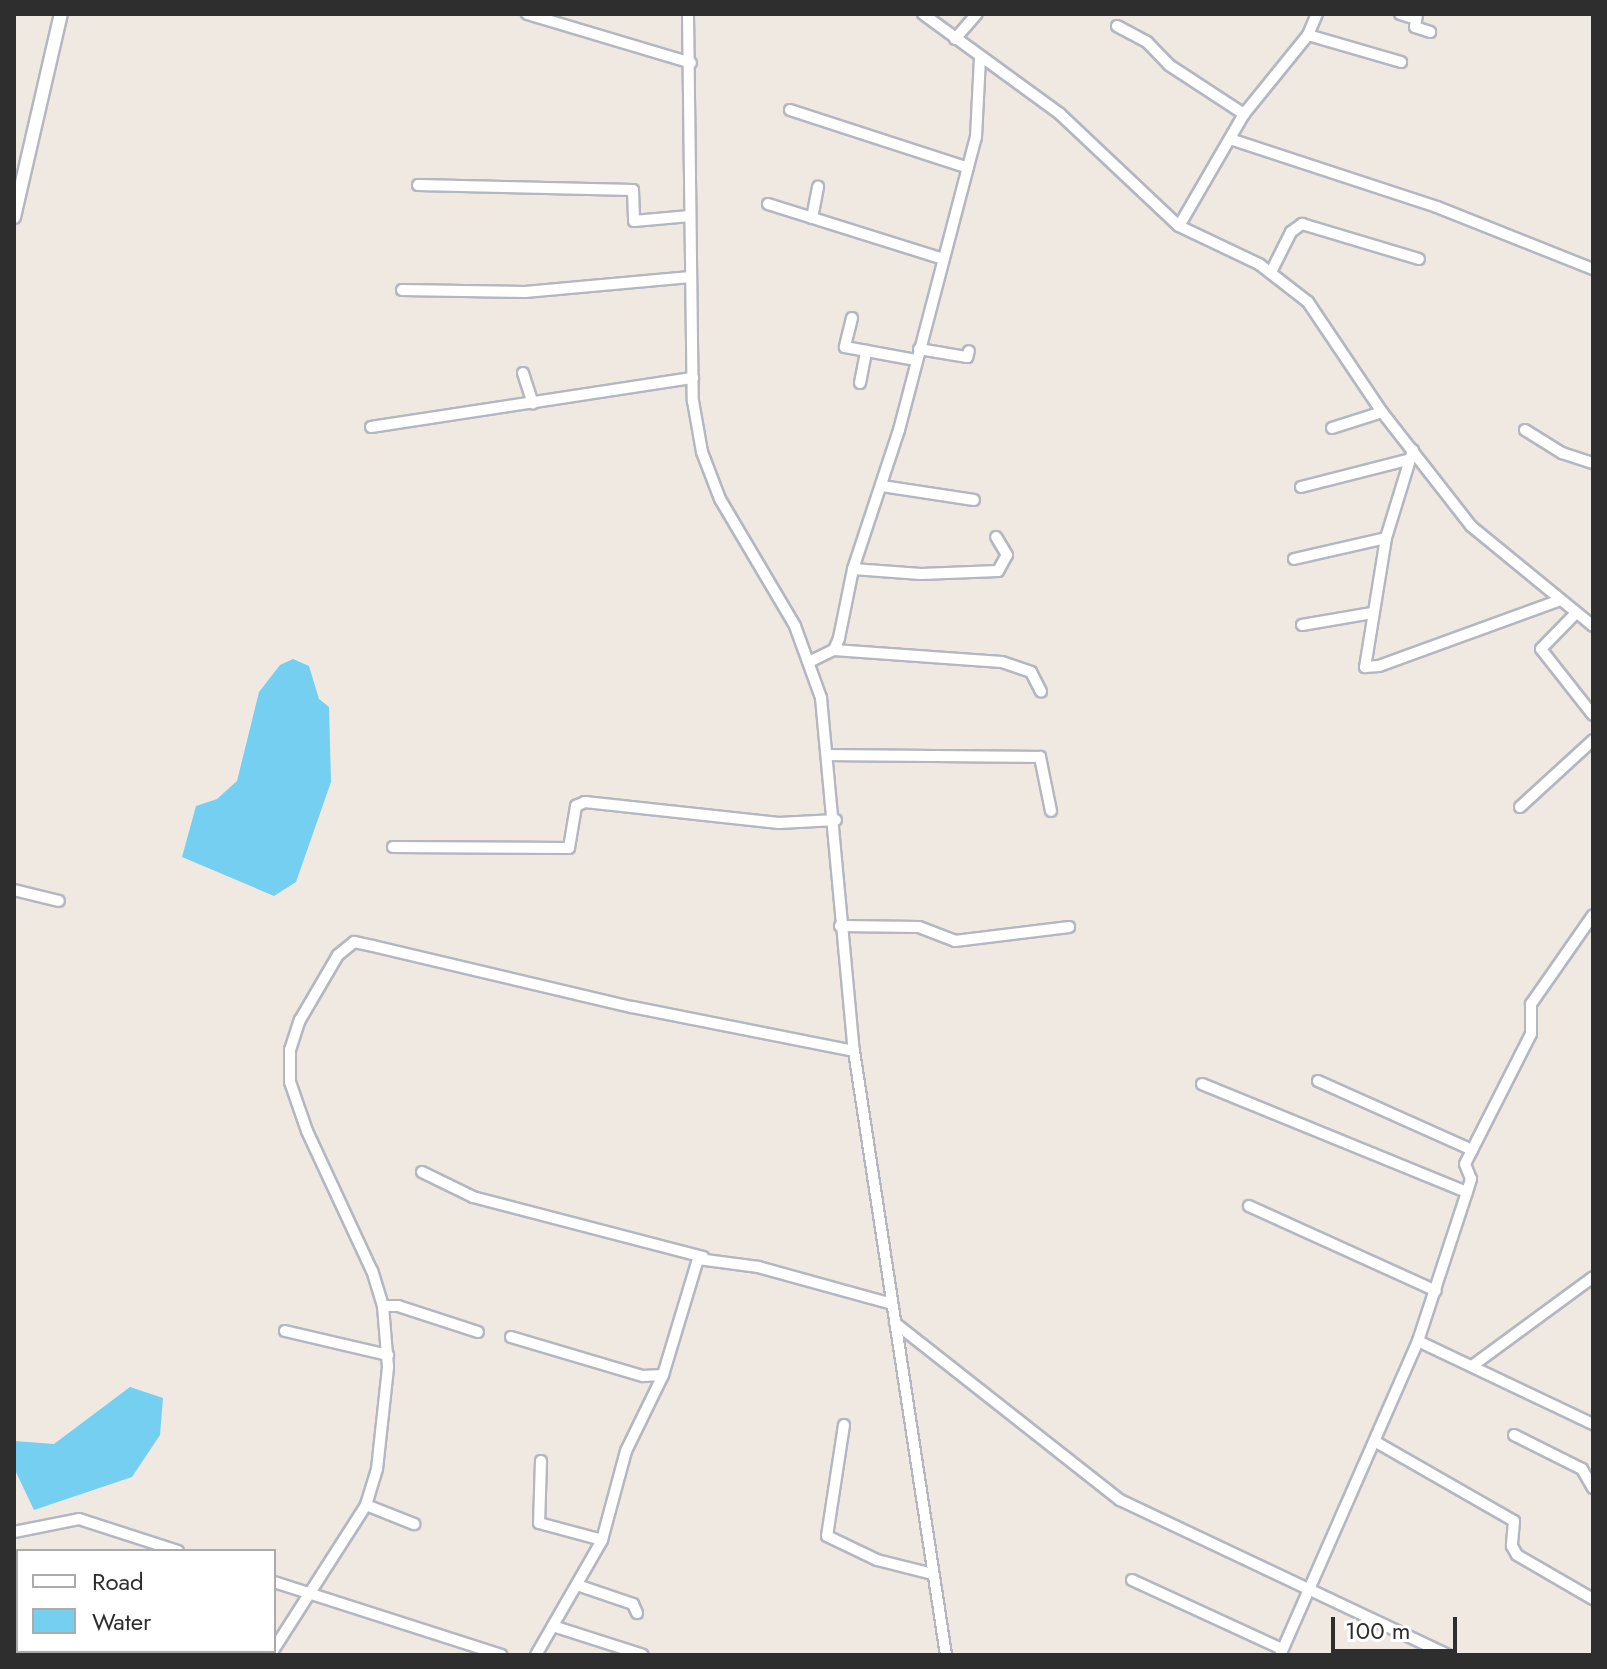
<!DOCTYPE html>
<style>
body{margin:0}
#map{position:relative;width:1607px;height:1669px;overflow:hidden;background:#efe9e1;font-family:Jost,sans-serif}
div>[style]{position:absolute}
.water>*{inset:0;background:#75cff0}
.roads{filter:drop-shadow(2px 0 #b4b7c1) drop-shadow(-2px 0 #b4b7c1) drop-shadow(0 2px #b4b7c1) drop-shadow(0 -2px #b4b7c1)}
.minor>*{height:10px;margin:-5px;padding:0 5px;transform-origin:5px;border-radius:5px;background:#fff}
.tertiary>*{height:12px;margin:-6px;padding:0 6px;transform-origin:6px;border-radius:6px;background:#fff}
span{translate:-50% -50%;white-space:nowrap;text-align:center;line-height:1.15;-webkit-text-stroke:6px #fff;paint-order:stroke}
.frame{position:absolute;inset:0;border:16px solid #2e2e2e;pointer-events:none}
.legend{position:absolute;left:16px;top:1549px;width:260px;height:104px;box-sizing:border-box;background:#fff;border:2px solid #ababab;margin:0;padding:10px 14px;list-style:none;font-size:24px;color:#2e2e2e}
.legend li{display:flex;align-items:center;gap:16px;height:40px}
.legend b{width:40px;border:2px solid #ababab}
.scale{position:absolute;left:1331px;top:1617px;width:126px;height:36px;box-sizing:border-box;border:4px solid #2e2e2e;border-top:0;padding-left:10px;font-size:24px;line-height:28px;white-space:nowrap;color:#2e2e2e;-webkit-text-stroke:6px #fff;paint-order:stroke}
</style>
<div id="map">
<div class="water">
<div style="clip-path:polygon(293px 659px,309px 666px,319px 699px,329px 707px,331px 782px,296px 882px,274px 896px,182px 857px,196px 806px,217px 799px,237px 781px,259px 692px,280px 665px)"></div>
<div style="clip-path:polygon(130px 1387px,163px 1398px,160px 1435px,132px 1477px,34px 1510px,14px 1468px,14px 1441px,54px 1444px)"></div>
</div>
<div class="roads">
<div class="minor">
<div style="left:527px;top:14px;width:171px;rotate:16.6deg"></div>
<div style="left:688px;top:14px;width:387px;rotate:89.3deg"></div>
<div style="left:693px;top:401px;width:52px;rotate:80deg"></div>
<div style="left:702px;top:452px;width:50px;rotate:69deg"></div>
<div style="left:720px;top:499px;width:147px;rotate:59.4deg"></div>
<div style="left:795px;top:626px;width:77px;rotate:70.1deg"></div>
<div style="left:821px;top:698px;width:355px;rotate:84.7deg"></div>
<div style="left:854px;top:1051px;width:611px;rotate:81.34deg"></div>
<div style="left:923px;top:14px;width:170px;rotate:36.1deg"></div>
<div style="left:1060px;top:114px;width:163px;rotate:43.3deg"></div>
<div style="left:1179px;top:226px;width:89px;rotate:25.4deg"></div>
<div style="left:1259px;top:264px;width:62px;rotate:37.8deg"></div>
<div style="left:1308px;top:302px;width:133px;rotate:56.1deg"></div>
<div style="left:1382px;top:412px;width:145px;rotate:52deg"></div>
<div style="left:1471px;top:526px;width:158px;rotate:39.3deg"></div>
<div style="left:1400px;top:14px;width:17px;rotate:17deg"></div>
<div style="left:1417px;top:14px;width:13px;rotate:99deg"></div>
<div style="left:1415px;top:27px;width:16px;rotate:18deg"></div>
<div style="left:1117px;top:26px;width:34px;rotate:28deg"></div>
<div style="left:1147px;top:42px;width:32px;rotate:46deg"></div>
<div style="left:1169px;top:65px;width:90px;rotate:33.2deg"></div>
<div style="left:1244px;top:114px;width:129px;rotate:120.1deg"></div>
<div style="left:1308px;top:35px;width:97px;rotate:16.2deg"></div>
<div style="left:955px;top:39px;width:33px;rotate:-49deg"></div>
<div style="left:790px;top:110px;width:187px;rotate:18deg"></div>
<div style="left:1244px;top:114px;width:102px;rotate:-51deg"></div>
<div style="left:1308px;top:35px;width:23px;rotate:-67deg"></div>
<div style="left:1230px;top:139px;width:218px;rotate:18.2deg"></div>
<div style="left:1437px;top:207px;width:168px;rotate:21.7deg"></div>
<div style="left:418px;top:185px;width:215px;rotate:1.3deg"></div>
<div style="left:633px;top:190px;width:31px;rotate:88deg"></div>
<div style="left:634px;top:221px;width:56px;rotate:-5.1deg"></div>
<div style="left:768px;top:204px;width:183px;rotate:17.4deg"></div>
<div style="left:812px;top:218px;width:32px;rotate:-79deg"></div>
<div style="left:1271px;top:272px;width:45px;rotate:-63.4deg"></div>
<div style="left:1291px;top:232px;width:14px;rotate:-36deg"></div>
<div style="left:1302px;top:224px;width:122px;rotate:16.7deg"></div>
<div style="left:402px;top:290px;width:123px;rotate:0.9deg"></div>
<div style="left:525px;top:292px;width:166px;rotate:-5.2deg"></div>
<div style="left:852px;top:318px;width:30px;rotate:104deg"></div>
<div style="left:845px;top:347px;width:72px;rotate:10.4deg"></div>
<div style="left:919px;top:349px;width:49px;rotate:9.5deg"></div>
<div style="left:967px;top:357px;width:6px;rotate:-72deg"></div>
<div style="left:523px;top:373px;width:32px;rotate:72deg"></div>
<div style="left:860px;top:383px;width:33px;rotate:-79deg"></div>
<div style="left:371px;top:427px;width:326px;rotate:-8.7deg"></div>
<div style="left:1332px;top:428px;width:52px;rotate:-17.7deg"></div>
<div style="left:1525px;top:430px;width:44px;rotate:31.9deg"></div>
<div style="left:1562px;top:453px;width:33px;rotate:18deg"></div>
<div style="left:1413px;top:450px;width:92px;rotate:107.1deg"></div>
<div style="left:1386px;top:538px;width:131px;rotate:99.2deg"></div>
<div style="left:1365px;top:667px;width:14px;rotate:-4deg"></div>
<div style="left:1379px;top:666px;width:193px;rotate:-20deg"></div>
<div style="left:882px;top:486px;width:93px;rotate:8.7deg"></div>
<div style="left:1301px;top:487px;width:109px;rotate:-14.3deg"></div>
<div style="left:1294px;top:559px;width:94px;rotate:-12.9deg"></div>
<div style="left:853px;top:569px;width:68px;rotate:4.2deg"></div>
<div style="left:921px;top:574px;width:77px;rotate:-2.2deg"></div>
<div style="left:998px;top:571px;width:18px;rotate:-61deg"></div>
<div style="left:1007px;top:555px;width:21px;rotate:-121deg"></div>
<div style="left:1576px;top:613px;width:50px;rotate:134.2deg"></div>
<div style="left:1541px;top:649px;width:84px;rotate:51.8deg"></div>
<div style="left:1302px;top:625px;width:71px;rotate:-9.7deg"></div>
<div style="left:834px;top:650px;width:168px;rotate:4.1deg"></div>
<div style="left:1002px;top:662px;width:31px;rotate:19deg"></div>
<div style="left:1031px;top:672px;width:22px;rotate:63deg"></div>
<div style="left:811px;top:661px;width:25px;rotate:-26deg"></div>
<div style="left:834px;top:650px;width:13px;rotate:-67deg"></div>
<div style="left:839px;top:638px;width:70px;rotate:-78.5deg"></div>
<div style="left:853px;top:569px;width:146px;rotate:-71.7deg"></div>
<div style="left:899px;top:430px;width:303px;rotate:-75.3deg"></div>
<div style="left:976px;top:137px;width:79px;rotate:-87.1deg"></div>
<div style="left:828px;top:755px;width:212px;rotate:0.5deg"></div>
<div style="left:1040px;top:757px;width:55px;rotate:78.5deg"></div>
<div style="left:1520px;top:807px;width:99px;rotate:-42.5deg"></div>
<div style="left:393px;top:847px;width:176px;rotate:0.3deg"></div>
<div style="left:569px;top:848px;width:43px;rotate:-80.5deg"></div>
<div style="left:576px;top:806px;width:10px;rotate:-24deg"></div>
<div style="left:585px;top:802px;width:195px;rotate:6.2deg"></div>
<div style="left:779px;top:823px;width:57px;rotate:-3deg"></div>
<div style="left:14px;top:890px;width:46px;rotate:13.7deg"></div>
<div style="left:840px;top:926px;width:79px;rotate:0.7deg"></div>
<div style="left:919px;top:927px;width:39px;rotate:21deg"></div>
<div style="left:955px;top:941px;width:115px;rotate:-7deg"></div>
<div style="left:1318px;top:1081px;width:169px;rotate:24.1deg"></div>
<div style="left:1202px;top:1084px;width:286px;rotate:22.2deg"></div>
<div style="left:1467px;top:1192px;width:157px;rotate:108.2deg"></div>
<div style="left:1418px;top:1341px;width:343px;rotate:113.7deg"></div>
<div style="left:422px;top:1172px;width:57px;rotate:26.1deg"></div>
<div style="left:473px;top:1197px;width:238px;rotate:14.6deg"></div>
<div style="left:1467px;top:1192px;width:14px;rotate:-73deg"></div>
<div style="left:1471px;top:1179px;width:16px;rotate:-112deg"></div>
<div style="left:1465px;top:1164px;width:146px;rotate:-63.1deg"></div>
<div style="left:1531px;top:1034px;width:30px;rotate:-90deg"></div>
<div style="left:1531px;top:1004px;width:108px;rotate:-55.1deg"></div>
<div style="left:1249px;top:1206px;width:205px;rotate:24.4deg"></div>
<div style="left:383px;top:1306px;width:15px"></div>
<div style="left:398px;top:1306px;width:84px;rotate:18deg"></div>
<div style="left:895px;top:1323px;width:286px;rotate:38.2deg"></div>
<div style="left:1120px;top:1500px;width:363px;rotate:25.3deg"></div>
<div style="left:285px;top:1331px;width:106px;rotate:13.1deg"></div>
<div style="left:511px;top:1337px;width:138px;rotate:16.5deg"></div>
<div style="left:643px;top:1376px;width:20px;rotate:-3deg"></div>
<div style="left:1418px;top:1341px;width:194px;rotate:25.4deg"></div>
<div style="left:1472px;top:1366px;width:150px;rotate:-36.3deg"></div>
<div style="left:844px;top:1425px;width:112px;rotate:98.7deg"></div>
<div style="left:827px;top:1536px;width:55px;rotate:25.6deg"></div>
<div style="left:877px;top:1560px;width:58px;rotate:14deg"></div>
<div style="left:1514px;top:1435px;width:76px;rotate:26.6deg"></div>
<div style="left:1582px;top:1469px;width:22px;rotate:60deg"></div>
<div style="left:1376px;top:1442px;width:159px;rotate:29.8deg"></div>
<div style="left:1514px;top:1521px;width:25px;rotate:95deg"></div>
<div style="left:1512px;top:1546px;width:10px;rotate:61deg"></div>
<div style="left:1517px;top:1555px;width:88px;rotate:30.1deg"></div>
<div style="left:541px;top:1461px;width:62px;rotate:91.8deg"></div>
<div style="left:539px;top:1523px;width:65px;rotate:15.1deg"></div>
<div style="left:366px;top:1505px;width:52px;rotate:21.6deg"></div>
<div style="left:14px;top:1532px;width:66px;rotate:-11.3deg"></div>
<div style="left:79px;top:1519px;width:104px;rotate:17.9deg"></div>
<div style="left:1132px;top:1580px;width:165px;rotate:24.7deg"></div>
<div style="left:274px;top:1582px;width:239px;rotate:17.8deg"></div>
<div style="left:580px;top:1586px;width:56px;rotate:18.8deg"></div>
<div style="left:633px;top:1604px;width:10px;rotate:66deg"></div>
<div style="left:14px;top:1622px;width:4px;rotate:27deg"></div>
<div style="left:556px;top:1627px;width:91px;rotate:17.8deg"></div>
<div style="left:274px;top:1649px;width:171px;rotate:-57.4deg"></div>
<div style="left:366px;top:1505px;width:38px;rotate:-73deg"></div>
<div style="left:377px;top:1469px;width:103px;rotate:-83.8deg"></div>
<div style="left:388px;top:1367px;width:61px;rotate:-94.7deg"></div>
<div style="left:383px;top:1306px;width:37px;rotate:-107deg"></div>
<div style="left:372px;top:1271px;width:154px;rotate:-114.9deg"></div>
<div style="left:307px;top:1131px;width:52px;rotate:-109.1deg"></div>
<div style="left:290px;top:1082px;width:32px;rotate:-90deg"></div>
<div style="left:290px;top:1050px;width:32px;rotate:-72deg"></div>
<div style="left:300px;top:1020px;width:75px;rotate:-59.7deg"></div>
<div style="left:338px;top:955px;width:21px;rotate:-39deg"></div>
<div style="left:354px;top:942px;width:19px;rotate:12deg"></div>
<div style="left:373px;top:946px;width:266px;rotate:13.3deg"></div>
<div style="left:632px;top:1007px;width:226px;rotate:11.2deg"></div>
<div style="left:90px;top:1651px;width:12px;rotate:20deg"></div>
<div style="left:536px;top:1655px;width:133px;rotate:-60.1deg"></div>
<div style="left:602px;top:1540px;width:92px;rotate:-74.9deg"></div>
<div style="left:626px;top:1451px;width:85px;rotate:-64deg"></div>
<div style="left:663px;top:1375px;width:121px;rotate:-73.2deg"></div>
<div style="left:698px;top:1259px;width:61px;rotate:7.6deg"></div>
<div style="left:758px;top:1267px;width:139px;rotate:15.4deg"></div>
</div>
<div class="tertiary">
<div style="left:14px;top:217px;width:208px;rotate:-77deg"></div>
</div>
</div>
<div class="frame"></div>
<ul class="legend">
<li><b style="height:10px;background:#fff"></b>Road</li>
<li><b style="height:22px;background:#75cff0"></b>Water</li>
</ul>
<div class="scale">100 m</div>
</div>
